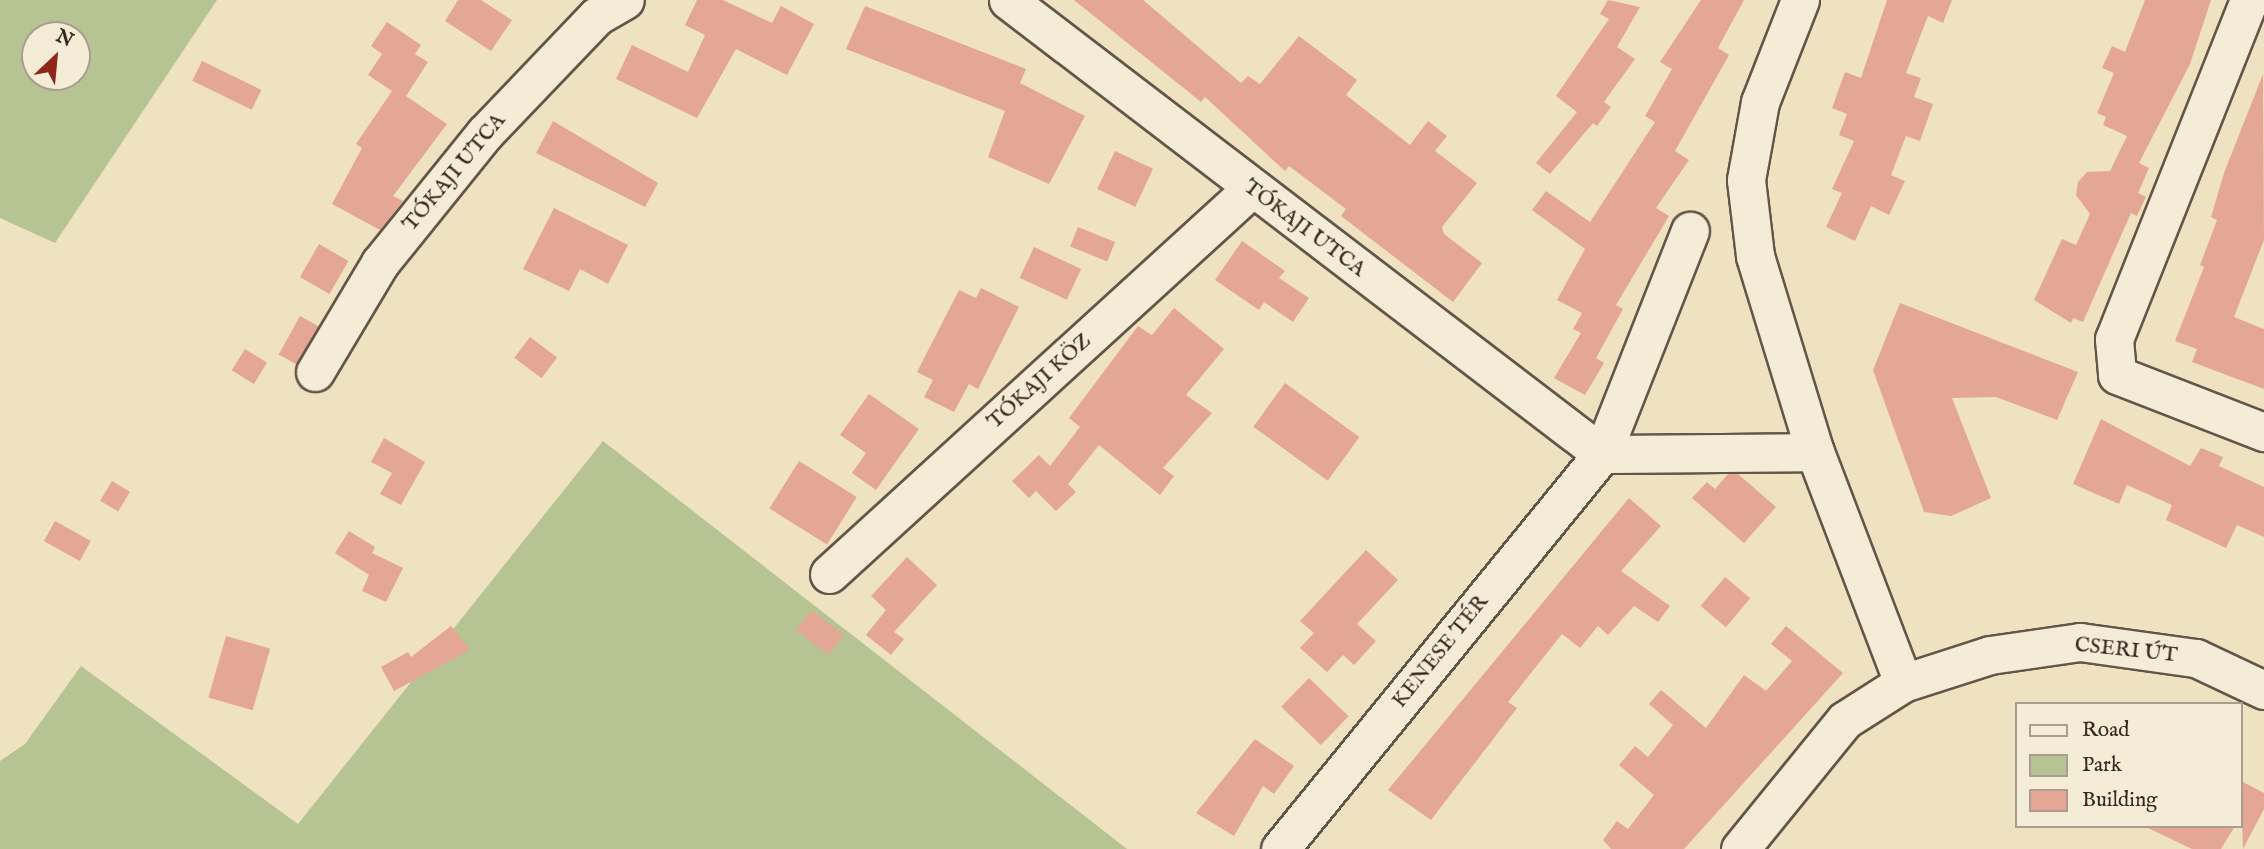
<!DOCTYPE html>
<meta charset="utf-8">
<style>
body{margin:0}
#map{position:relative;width:2264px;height:849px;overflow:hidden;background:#eee2c0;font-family:"IM FELL English",serif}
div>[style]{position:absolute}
.green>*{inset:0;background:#b6c494}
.building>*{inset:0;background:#e5a795;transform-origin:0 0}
.roads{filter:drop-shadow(2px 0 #635649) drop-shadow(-2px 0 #635649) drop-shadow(0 2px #635649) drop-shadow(0 -2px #635649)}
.minor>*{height:37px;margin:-18.5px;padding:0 18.5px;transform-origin:18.5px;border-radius:18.5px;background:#f4ecd6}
span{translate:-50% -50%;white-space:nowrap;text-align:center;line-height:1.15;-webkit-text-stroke:7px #f4ecd6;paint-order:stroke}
.street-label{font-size:21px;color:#352721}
.legend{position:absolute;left:2015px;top:702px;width:228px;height:126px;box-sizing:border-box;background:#f4ecd6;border:2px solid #a89d8e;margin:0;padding:9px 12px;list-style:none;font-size:21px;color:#352721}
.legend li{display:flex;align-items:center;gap:14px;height:35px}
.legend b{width:35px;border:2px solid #a89d8e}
.north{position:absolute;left:21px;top:21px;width:70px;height:70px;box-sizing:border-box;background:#f4ecd6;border:2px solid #a89d8e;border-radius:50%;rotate:26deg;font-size:19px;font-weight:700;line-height:28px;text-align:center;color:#352721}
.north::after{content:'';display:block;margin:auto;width:24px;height:32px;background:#8f2418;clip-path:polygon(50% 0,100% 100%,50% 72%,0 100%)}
</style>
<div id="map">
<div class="green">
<div style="clip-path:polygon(evenodd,0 0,217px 0,55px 243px,0 218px,0 0,35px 35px,77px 35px,77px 77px,35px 77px,35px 35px)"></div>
<div style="clip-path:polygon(603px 441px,1127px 849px,0 849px,0 761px,25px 744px,81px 666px,298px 824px)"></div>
</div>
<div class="building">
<div style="clip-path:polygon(458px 0,481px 0,512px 20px,491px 51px,445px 21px)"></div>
<div style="clip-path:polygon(697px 0,723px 0,772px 23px,781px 6px,814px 24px,787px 75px,736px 49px,697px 118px,616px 79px,632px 45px,688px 72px,705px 35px,685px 25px)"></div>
<div style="clip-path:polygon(1074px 0,1143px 0,1241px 83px,1248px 76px,1260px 84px,1299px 36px,1357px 80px,1346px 95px,1410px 145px,1428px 121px,1447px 136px,1435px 151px,1477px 183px,1442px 227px,1444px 234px,1482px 263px,1453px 302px,1341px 216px,1346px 209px,1289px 166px,1285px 171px,1205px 97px,1201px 102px)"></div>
<div style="clip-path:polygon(1608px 0,1640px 7px,1617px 47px,1635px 59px,1604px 102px,1611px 107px,1597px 126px,1593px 123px,1550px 174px,1536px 163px,1577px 112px,1556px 96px,1609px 19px,1600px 14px)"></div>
<div style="clip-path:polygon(1701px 0,1744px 0,1718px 48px,1729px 55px,1675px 151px,1689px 160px,1656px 208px,1669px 216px,1616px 305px,1623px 309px,1596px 358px,1604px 363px,1585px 395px,1554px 378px,1581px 333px,1573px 329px,1582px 313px,1557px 300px,1585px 249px,1532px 210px,1546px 191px,1590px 222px,1655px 122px,1645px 116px,1672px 69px,1660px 62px)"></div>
<div style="clip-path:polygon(1887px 0,1952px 0,1943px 23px,1928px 16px,1906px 73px,1921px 78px,1914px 97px,1933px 104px,1920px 141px,1906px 136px,1891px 175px,1905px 181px,1889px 215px,1871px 206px,1855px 241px,1826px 227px,1842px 193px,1832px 189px,1854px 141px,1839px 135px,1847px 114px,1832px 108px,1845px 72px,1861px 78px)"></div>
<div style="clip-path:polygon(2145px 0,2211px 0,2190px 64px,2139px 163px,2149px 168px,2138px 193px,2146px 197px,2137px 216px,2131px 213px,2083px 322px,2073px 318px,2071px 323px,2034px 300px,2062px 239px,2076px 245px,2090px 214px,2076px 195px,2078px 182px,2087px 172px,2110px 171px,2127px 136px,2103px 125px,2106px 117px,2097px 113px,2114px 73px,2102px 68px,2112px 46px,2125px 52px)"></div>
<div style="clip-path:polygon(865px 6px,1026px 69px,1020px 83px,1085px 116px,1049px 184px,988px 157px,1005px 111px,846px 49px)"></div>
<div style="clip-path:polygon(387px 22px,421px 45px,415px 54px,428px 62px,406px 96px,447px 124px,393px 196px,403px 201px,380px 230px,332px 204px,362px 148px,356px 144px,392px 91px,368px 75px,382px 54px,371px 46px)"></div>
<div style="left:202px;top:61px;width:66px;height:22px;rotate:26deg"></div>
<div style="clip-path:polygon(2263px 74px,2264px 240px,2234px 317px,2264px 329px,2264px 389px,2192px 362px,2197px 349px,2175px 341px,2204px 267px,2200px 265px,2217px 220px,2211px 217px,2224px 173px)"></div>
<div style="clip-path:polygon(553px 121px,658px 183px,645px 207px,536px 153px)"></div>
<div style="left:1115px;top:151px;width:42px;height:42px;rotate:25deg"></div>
<div style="clip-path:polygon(554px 208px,628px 245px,608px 284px,580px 269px,569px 291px,523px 269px)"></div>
<div style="left:1078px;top:227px;width:40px;height:21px;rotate:22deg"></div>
<div style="clip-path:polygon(1242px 241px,1285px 271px,1279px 278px,1309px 298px,1293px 322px,1264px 302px,1259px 310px,1215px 280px)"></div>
<div style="left:319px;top:244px;width:34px;height:38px;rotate:30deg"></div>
<div style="left:1034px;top:247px;width:52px;height:34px;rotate:25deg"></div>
<div style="clip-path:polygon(981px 288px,1019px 307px,978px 389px,969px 384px,954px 412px,924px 397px,933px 380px,917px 372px,959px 290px,976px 298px)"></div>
<div style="clip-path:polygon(1900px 303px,2078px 372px,2057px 420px,1996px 397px,1952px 398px,1991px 498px,1951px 516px,1924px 512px,1873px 370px)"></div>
<div style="clip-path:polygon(1174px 308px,1224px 349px,1186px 395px,1212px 413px,1163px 468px,1174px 476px,1160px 495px,1099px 445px,1068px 484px,1076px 492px,1056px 511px,1036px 491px,1029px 498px,1012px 481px,1039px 455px,1050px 466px,1080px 427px,1069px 418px,1138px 326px,1152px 335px)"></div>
<div style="left:300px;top:316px;width:21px;height:44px;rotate:29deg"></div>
<div style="left:530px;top:337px;width:34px;height:26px;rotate:37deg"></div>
<div style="left:245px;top:349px;width:26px;height:25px;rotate:32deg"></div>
<div style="left:1285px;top:383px;width:92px;height:54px;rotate:36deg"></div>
<div style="clip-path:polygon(869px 394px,919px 429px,876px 490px,852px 473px,866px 453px,840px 435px)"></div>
<div style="clip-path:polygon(2101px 419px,2190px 466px,2201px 448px,2223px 457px,2219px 466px,2264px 487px,2264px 537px,2237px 525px,2226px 548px,2166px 520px,2172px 505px,2127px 485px,2119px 504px,2073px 484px)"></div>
<div style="clip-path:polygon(384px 438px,425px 462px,401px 505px,380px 494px,392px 473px,371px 462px)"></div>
<div style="left:799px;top:461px;width:68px;height:56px;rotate:32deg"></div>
<div style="clip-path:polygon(1728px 474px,1738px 474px,1776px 507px,1744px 543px,1692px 498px,1707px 482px,1715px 489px)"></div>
<div style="left:112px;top:481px;width:21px;height:23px;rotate:31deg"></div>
<div style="clip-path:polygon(1629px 498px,1661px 526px,1621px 571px,1670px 606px,1658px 622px,1634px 606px,1608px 635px,1598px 626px,1580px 648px,1562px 634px,1508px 702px,1517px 708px,1431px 820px,1388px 790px)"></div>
<div style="left:55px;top:521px;width:41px;height:23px;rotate:29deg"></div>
<div style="clip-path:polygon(349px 531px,375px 547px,372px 553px,403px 568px,386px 602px,362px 591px,369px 575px,335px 553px)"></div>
<div style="clip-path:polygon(1366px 550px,1398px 580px,1357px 624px,1376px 641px,1354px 665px,1343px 655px,1327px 672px,1300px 648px,1314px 633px,1300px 621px)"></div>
<div style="clip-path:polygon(907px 557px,937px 585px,894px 632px,904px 639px,891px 655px,866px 635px,886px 610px,871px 596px)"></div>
<div style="left:1725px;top:577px;width:33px;height:38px;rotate:40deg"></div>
<div style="left:811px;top:610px;width:41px;height:25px;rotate:37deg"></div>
<div style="clip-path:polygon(451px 626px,470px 650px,394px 691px,381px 667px,408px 652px,411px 657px)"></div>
<div style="clip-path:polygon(1786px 626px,1843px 673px,1684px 849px,1611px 849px,1603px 840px,1617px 821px,1628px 829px,1654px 795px,1619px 765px,1635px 746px,1648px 757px,1673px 725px,1649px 704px,1661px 690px,1706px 728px,1744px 675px,1766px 691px,1792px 661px,1771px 644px)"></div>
<div style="left:226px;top:636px;width:46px;height:64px;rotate:16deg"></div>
<div style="left:1309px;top:678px;width:55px;height:40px;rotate:44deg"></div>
<div style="clip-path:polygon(1255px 739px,1294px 766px,1274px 794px,1263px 786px,1234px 836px,1196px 813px)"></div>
<div style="clip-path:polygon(2241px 781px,2264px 793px,2264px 809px,2243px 849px)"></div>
<div style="clip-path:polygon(2144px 826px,2235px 826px,2221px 849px,2192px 849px)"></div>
</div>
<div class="roads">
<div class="minor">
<div style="left:1008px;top:0;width:748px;rotate:37.39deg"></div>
<div style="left:1800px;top:0;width:110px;rotate:111.4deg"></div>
<div style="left:1760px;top:102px;width:79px;rotate:100.2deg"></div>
<div style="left:1746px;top:180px;width:77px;rotate:83.2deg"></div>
<div style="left:1755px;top:256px;width:205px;rotate:73deg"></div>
<div style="left:1815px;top:452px;width:247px;rotate:69.1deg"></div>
<div style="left:2249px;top:0;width:365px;rotate:111.7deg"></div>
<div style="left:2114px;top:339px;width:36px;rotate:85deg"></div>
<div style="left:2117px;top:375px;width:158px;rotate:21.2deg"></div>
<div style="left:315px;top:372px;width:127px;rotate:-59.2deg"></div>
<div style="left:380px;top:263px;width:167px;rotate:-51.1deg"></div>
<div style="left:485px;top:133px;width:162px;rotate:-46.3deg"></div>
<div style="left:597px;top:16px;width:32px;rotate:-30deg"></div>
<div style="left:1602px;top:454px;width:213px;rotate:-0.5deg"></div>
<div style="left:829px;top:574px;width:571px;rotate:-42.37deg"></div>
<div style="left:1280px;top:849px;width:510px;rotate:-50.81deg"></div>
<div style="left:1602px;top:454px;width:240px;rotate:-68.5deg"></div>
<div style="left:1740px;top:849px;width:166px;rotate:-50.9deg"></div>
<div style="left:1845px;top:720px;width:69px;rotate:-32.5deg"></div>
<div style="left:1903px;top:683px;width:91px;rotate:-17.8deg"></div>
<div style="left:1990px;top:655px;width:91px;rotate:-8.2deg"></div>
<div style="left:2080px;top:642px;width:117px;rotate:7.9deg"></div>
<div style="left:2196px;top:658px;width:75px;rotate:25.2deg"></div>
</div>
</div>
<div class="street-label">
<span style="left:455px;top:173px;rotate:-50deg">TÓKAJI UTCA</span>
<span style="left:1304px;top:229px;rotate:37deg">TÓKAJI UTCA</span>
<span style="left:1040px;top:382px;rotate:-42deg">TÓKAJI KÖZ</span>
<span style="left:2126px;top:651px;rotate:6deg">CSERI ÚT</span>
<span style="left:1441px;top:652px;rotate:-51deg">KENESE TÉR</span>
</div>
<ul class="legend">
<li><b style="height:9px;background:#f4ecd6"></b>Road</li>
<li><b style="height:19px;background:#b6c494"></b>Park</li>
<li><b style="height:19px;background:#e5a795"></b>Building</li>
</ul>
<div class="north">N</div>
</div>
